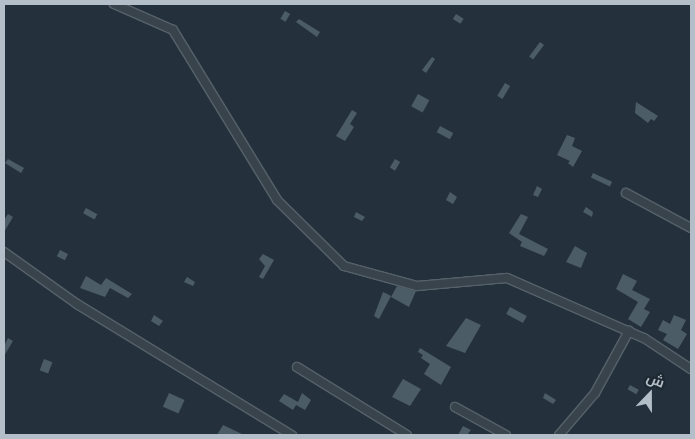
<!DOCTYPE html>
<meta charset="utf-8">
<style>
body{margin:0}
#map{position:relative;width:695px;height:439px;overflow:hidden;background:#24313c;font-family:Commissioner,Cairo,sans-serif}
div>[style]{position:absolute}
.building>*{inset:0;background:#4c5c67;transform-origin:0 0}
.roads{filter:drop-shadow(1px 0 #56616a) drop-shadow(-1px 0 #56616a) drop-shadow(0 1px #56616a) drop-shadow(0 -1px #56616a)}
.minor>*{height:8px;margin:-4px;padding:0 4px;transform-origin:4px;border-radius:4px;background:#38434c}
span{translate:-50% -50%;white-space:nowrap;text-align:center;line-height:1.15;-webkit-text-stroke:4px #1d2831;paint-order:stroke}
.frame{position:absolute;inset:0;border:5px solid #b3bec8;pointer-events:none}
.north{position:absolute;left:625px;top:369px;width:50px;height:50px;-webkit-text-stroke:4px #1d2831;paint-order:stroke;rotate:22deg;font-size:14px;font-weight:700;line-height:20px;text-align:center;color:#b3bec8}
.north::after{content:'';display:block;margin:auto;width:18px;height:22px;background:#b3bec8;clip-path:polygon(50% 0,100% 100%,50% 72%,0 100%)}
</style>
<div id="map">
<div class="building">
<div style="left:285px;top:11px;width:6px;height:9px;rotate:31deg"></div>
<div style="left:456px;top:14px;width:9px;height:6px;rotate:32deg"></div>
<div style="clip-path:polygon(299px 19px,320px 32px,317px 37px,296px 22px)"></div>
<div style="left:540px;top:42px;width:5px;height:18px;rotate:37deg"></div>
<div style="clip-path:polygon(432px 57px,435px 59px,426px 73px,422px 70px)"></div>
<div style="left:505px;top:83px;width:6px;height:15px;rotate:31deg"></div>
<div style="left:418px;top:94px;width:13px;height:14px;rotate:29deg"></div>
<div style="clip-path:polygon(636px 102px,658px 116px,654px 121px,651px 119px,648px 123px,635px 113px)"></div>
<div style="clip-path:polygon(352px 110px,357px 113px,350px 124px,354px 127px,345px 141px,336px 136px)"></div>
<div style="left:440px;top:126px;width:15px;height:7px;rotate:28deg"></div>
<div style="clip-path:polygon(567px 135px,575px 138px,572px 146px,582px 151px,573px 167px,568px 163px,570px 161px,557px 155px)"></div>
<div style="clip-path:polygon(8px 159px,24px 168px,21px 173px,5px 163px)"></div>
<div style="left:395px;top:159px;width:6px;height:10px;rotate:31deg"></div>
<div style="left:593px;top:173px;width:21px;height:5px;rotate:25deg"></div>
<div style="clip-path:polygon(537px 186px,542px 189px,538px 197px,533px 195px)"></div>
<div style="clip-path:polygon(450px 192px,457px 197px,453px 204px,446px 200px)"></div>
<div style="clip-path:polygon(586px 207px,593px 212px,592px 217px,583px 212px)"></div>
<div style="left:86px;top:208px;width:13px;height:6px;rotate:29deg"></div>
<div style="clip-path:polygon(356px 212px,365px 217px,362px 221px,354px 217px)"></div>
<div style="clip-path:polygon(8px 214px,13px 217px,4px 232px,4px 220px)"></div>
<div style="clip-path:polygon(521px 214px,528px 217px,519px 234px,548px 249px,544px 256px,520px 246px,522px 242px,509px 233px)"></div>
<div style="clip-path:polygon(575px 246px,587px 253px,581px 268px,566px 262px)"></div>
<div style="left:60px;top:250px;width:9px;height:7px;rotate:27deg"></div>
<div style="clip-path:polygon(263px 254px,274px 260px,263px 279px,259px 277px,265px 266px,259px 259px)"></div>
<div style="clip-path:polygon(623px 274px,637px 281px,632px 290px,650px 299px,644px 309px,650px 312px,641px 327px,628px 319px,638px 302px,616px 289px)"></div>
<div style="clip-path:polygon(86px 276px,101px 285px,106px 278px,132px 294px,128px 298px,110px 288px,105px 297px,80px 288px)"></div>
<div style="clip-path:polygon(187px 277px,195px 282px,193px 286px,184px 282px)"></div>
<div style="clip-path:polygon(397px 286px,416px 291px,409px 307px,391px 297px)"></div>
<div style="clip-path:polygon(383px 292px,391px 296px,379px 319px,374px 316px)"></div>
<div style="left:510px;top:307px;width:19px;height:8px;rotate:28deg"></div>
<div style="clip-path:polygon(154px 315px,163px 321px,159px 326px,151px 321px)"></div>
<div style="clip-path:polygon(674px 315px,686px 320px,681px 330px,687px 334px,678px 349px,663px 340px,667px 334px,658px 330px,663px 320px,670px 324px)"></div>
<div style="clip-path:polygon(466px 318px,481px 325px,465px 353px,446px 346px)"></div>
<div style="clip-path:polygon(8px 338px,13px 341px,4px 356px,4px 346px)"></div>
<div style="clip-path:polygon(420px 348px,451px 367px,441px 385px,424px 374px,430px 364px,421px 358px,423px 355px,418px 352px)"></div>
<div style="left:44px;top:359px;width:9px;height:12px;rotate:21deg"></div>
<div style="clip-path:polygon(403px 379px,421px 389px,410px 406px,392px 397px)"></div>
<div style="left:630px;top:385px;width:10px;height:5px;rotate:29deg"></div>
<div style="left:169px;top:393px;width:17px;height:15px;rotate:24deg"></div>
<div style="clip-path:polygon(302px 393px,311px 400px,305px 410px,296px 405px,293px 410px,279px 401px,284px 394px,298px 402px)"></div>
<div style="clip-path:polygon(545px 393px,556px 400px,553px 404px,543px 398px)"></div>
<div style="clip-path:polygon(223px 425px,244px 435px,217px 435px)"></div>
<div style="clip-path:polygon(463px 426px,471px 430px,467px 435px,458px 435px)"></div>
</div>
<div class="roads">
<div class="minor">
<div style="left:114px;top:4px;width:64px;rotate:23.8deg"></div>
<div style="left:173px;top:30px;width:199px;rotate:58.5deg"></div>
<div style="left:277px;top:200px;width:94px;rotate:44.6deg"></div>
<div style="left:344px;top:266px;width:76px;rotate:15.3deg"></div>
<div style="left:417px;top:286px;width:90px;rotate:-5.1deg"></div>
<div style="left:507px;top:278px;width:150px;rotate:23.7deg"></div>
<div style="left:644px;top:338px;width:56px;rotate:33.4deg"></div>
<div style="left:626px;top:193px;width:74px;rotate:28.3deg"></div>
<div style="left:4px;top:252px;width:90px;rotate:35.5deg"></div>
<div style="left:77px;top:304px;width:252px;rotate:31.4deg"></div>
<div style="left:297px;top:367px;width:129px;rotate:31.7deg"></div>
<div style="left:455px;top:407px;width:58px;rotate:28.8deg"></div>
<div style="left:559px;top:435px;width:55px;rotate:-49.4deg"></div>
<div style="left:595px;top:393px;width:71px;rotate:-61.3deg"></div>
</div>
</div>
<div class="frame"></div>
<div class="north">ش</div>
</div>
